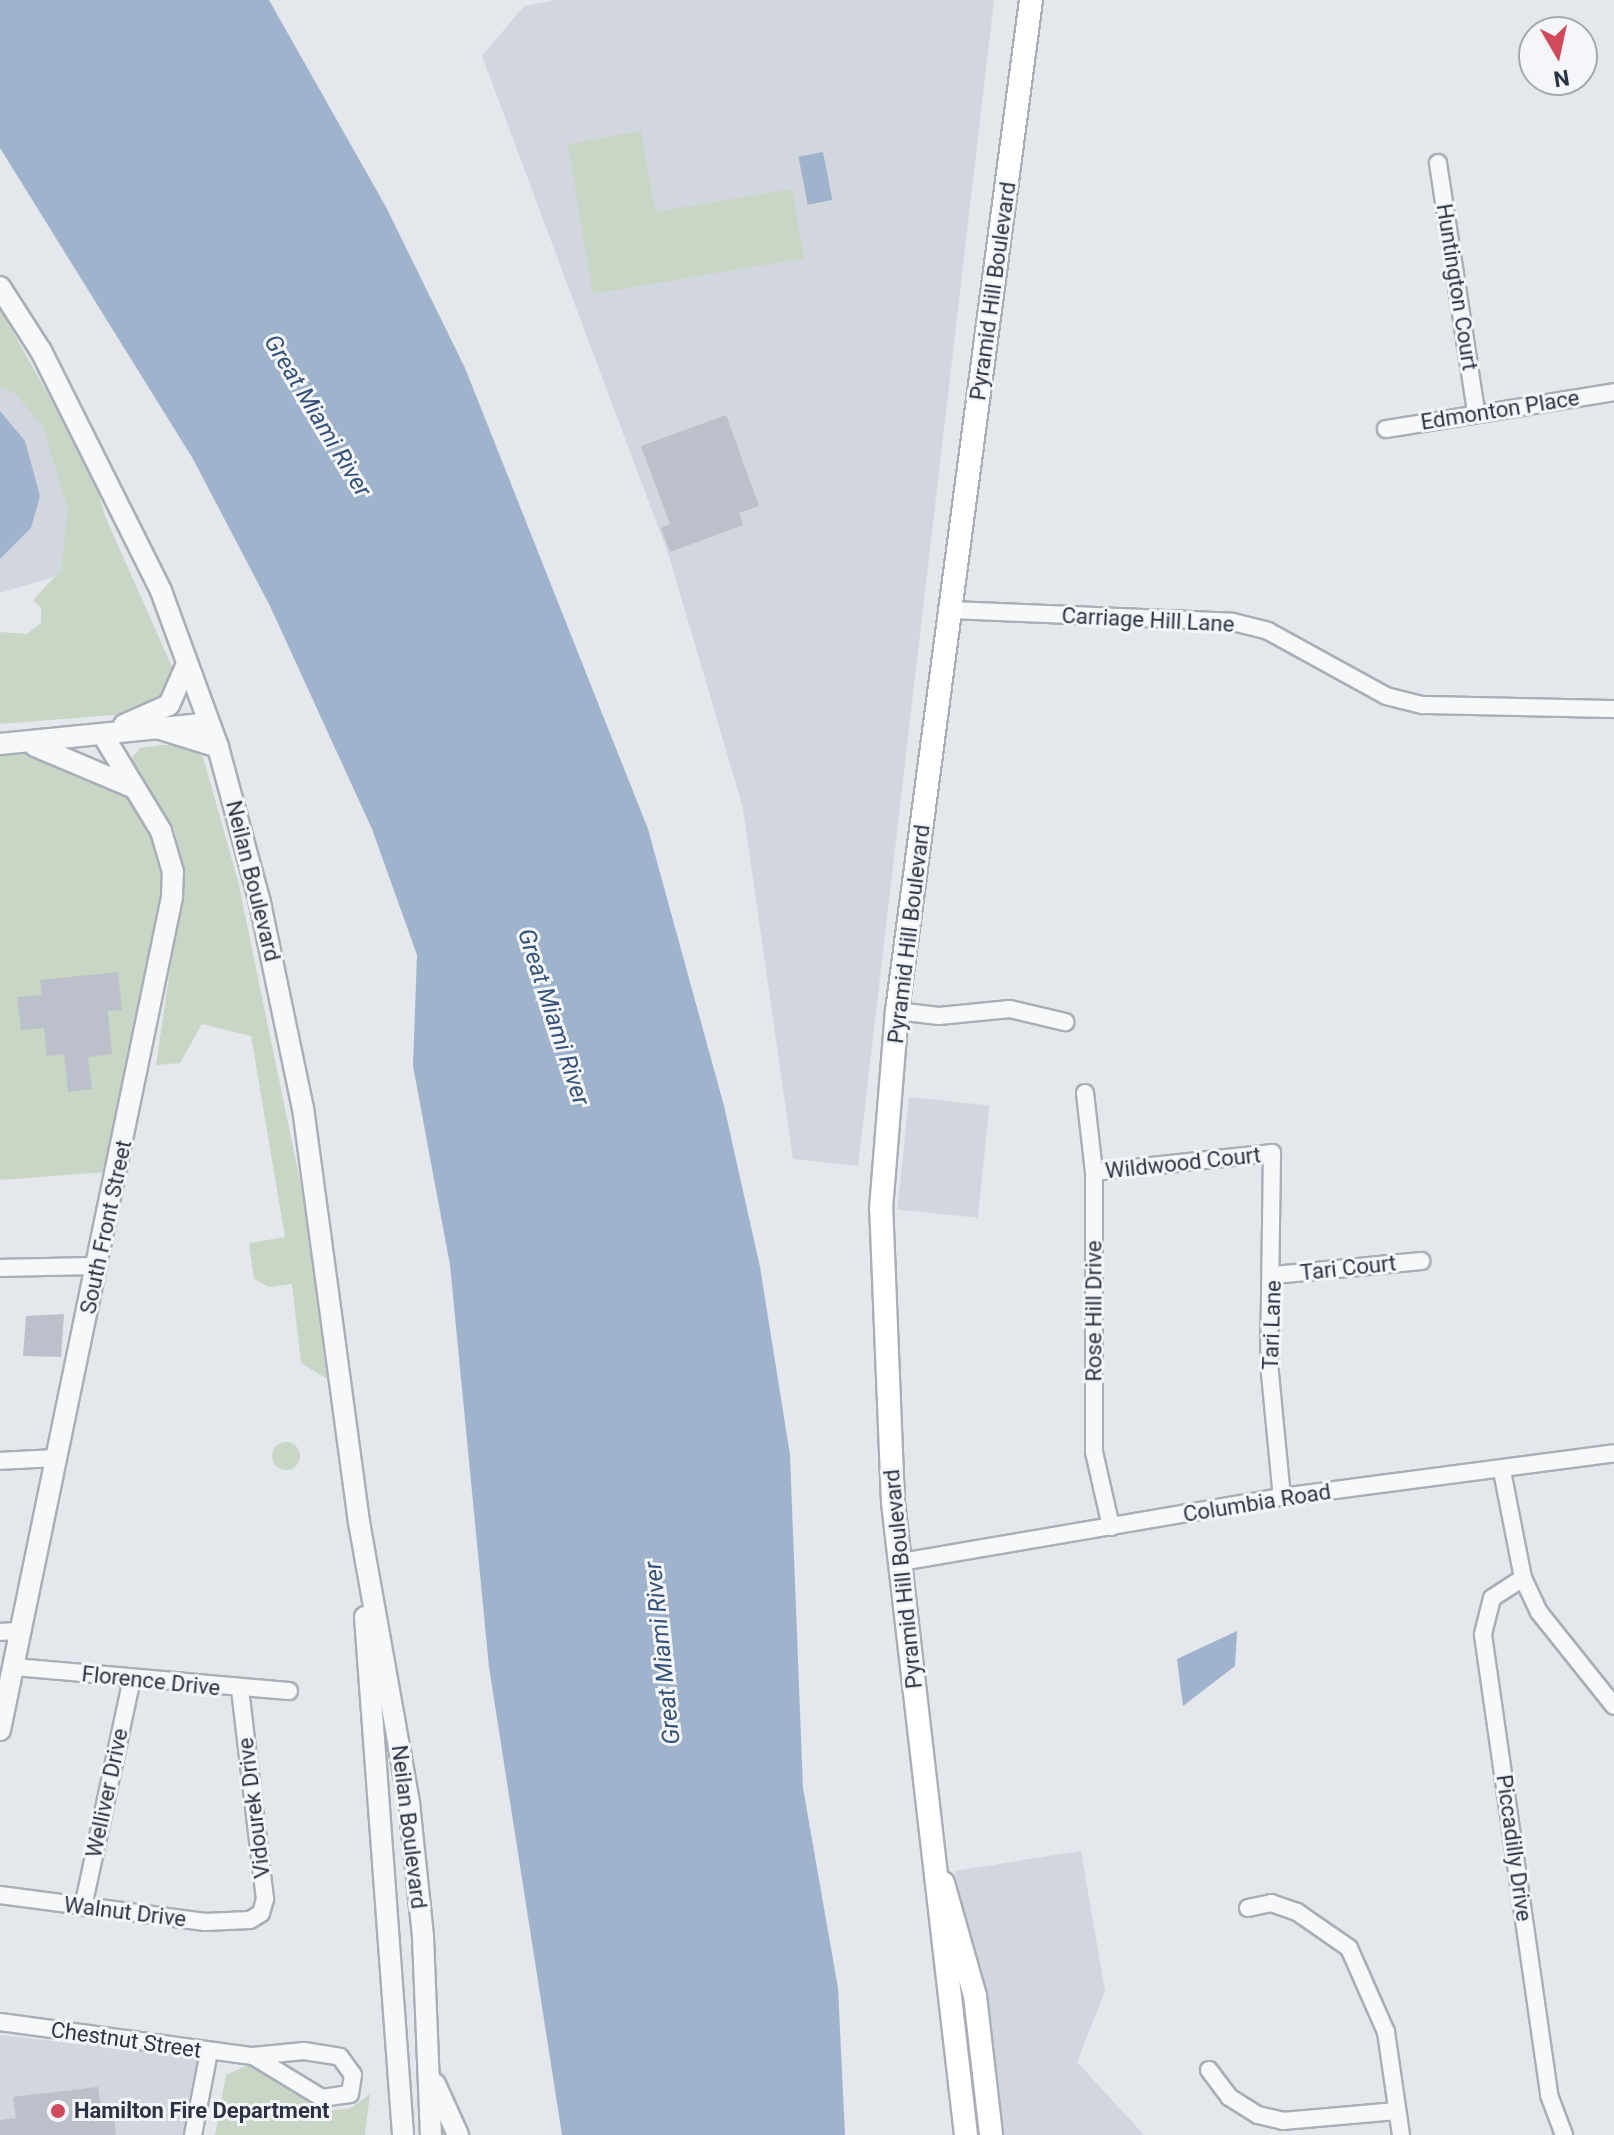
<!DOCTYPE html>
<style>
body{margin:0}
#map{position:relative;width:1614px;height:2135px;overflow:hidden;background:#e4e7ec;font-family:Roboto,sans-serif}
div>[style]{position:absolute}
.built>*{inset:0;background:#d2d6de;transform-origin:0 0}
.green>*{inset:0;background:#c9d6c5}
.round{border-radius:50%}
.water>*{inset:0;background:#9fb4cc;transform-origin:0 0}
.building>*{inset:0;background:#bbc0ca}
.roads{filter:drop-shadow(2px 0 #a9aeb7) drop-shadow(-2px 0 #a9aeb7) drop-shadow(0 2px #a9aeb7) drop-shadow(0 -2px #a9aeb7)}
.minor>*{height:16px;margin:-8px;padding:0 8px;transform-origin:8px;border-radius:8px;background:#f7f8fa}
.tertiary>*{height:20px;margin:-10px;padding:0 10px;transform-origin:10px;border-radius:10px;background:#f7f8fa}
.secondary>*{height:22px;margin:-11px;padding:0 11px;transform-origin:11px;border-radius:11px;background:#fff}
.dots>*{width:22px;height:22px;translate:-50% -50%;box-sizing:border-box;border:4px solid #f4f6f9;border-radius:50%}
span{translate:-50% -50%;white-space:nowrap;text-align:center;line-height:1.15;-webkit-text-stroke:6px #f4f6f9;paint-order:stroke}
.street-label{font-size:22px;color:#2b3445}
.poi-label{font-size:22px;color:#2b3445;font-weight:700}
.left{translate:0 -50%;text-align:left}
.water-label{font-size:24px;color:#34527a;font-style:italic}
.north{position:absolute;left:1518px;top:16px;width:80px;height:80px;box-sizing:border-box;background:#f4f6f9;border:2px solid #a4a8b1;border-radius:50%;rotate:171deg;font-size:22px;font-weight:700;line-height:32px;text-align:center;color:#2b3445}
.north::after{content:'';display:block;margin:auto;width:28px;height:36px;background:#d1495b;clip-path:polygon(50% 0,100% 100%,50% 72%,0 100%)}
</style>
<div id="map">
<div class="built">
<div style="clip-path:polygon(556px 0,994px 0,858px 1166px,793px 1159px,743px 808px,669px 556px,482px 56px,524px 6px)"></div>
<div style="clip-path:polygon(0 355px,84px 497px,105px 561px,0 593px)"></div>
<div style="left:909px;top:1097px;width:81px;height:113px;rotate:6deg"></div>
<div style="clip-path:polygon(1081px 1851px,1105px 1991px,1077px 2062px,1144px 2135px,993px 2135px,955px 1871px)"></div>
<div style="clip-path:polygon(0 2035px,202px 2058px,183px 2135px,0 2135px)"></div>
</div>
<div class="green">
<div style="clip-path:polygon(641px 131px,655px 212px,792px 189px,804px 258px,593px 294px,568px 144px)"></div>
<div style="clip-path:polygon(0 309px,93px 474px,105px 516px,173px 669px,176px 684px,151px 712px,0 724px,0 632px,27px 634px,41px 623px,41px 608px,33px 600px,61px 570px,68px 509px,43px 427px,15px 393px,0 387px)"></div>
<div style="clip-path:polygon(24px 743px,132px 787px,173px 872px,119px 1171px,0 1180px,0 744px)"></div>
<div style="clip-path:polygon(161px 745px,187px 745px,203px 757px,238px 881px,305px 1205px,327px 1379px,301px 1363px,292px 1284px,269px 1287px,254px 1279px,249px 1243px,285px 1237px,251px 1036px,202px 1024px,180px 1063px,156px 1065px,184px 874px,174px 828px,135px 775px,131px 759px,140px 748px)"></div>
<div class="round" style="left:272px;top:1442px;width:28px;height:28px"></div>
<div style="clip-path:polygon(248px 2065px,271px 2070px,332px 2110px,349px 2109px,370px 2094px,365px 2135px,215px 2135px,226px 2075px)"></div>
</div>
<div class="water">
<div style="clip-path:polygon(0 0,269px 0,386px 207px,465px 368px,648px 829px,724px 1106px,760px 1267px,790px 1455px,803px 1788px,838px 1988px,845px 2135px,562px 2135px,489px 1667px,450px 1265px,413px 1066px,417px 955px,372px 829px,270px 606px,193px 459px,0 148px)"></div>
<div style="left:823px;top:152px;width:49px;height:25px;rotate:79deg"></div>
<div style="clip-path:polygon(0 411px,25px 441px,40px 496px,31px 528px,0 559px)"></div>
<div style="clip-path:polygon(1237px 1631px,1235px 1666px,1183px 1706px,1177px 1659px)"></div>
</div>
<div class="building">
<div style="clip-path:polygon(726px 415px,759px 506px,739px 513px,743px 525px,670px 552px,661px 528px,670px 524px,641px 446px)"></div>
<div style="clip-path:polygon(118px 972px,122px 1010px,108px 1011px,112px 1054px,88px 1057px,92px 1089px,68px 1092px,64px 1054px,47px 1056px,44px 1028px,21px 1030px,17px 997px,42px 995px,40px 980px)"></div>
<div style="clip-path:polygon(64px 1314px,61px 1357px,23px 1356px,26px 1316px)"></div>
<div style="clip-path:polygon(98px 2087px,102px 2112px,113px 2110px,116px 2135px,0 2135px,0 2120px,16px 2118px,13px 2097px)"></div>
</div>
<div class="roads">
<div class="minor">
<div style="left:1438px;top:163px;width:251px;rotate:81.3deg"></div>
<div style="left:1386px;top:429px;width:231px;rotate:-9.2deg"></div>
<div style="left:951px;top:610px;width:282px;rotate:2.4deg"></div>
<div style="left:1233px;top:622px;width:36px;rotate:14deg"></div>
<div style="left:1268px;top:631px;width:135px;rotate:28.8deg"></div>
<div style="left:1386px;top:696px;width:38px;rotate:14deg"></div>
<div style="left:1423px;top:705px;width:191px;rotate:1.2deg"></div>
<div style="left:897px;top:1011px;width:42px;rotate:6.8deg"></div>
<div style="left:939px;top:1016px;width:71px;rotate:-5.6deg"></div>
<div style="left:1010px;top:1009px;width:57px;rotate:13.3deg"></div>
<div style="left:1085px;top:1093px;width:80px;rotate:83.5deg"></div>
<div style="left:1094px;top:1172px;width:280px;rotate:90deg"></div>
<div style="left:1094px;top:1452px;width:77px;rotate:77.2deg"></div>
<div style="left:1094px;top:1172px;width:179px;rotate:-6.1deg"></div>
<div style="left:1272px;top:1153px;width:210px;rotate:90.8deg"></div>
<div style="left:1269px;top:1363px;width:135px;rotate:84.5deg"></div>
<div style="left:0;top:1268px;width:97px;rotate:-1.2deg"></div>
<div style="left:1274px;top:1275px;width:148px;rotate:-5.4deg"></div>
<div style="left:0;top:1461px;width:57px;rotate:-3deg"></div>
<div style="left:1502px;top:1471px;width:109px;rotate:78.9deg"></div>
<div style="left:1523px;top:1578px;width:38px;rotate:65deg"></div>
<div style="left:1539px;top:1612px;width:120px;rotate:51.4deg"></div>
<div style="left:901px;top:1562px;width:387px;rotate:-9.7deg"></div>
<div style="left:1282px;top:1497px;width:335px;rotate:-7.5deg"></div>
<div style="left:1523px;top:1578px;width:37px;rotate:147deg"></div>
<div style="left:1492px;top:1598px;width:38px;rotate:104deg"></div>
<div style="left:1483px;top:1635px;width:465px;rotate:81.8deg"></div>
<div style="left:1549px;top:2095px;width:43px;rotate:69.4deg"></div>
<div style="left:0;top:1632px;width:20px;rotate:-3deg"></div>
<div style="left:14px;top:1667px;width:276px;rotate:5deg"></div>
<div style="left:0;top:1895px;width:207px;rotate:7.5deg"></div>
<div style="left:205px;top:1922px;width:45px;rotate:-2.5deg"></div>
<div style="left:250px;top:1920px;width:13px;rotate:-32deg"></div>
<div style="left:261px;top:1913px;width:15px;rotate:-74deg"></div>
<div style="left:265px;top:1899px;width:210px;rotate:-96.8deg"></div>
<div style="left:83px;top:1907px;width:234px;rotate:-77.9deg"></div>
<div style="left:1248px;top:1908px;width:24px;rotate:-12deg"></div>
<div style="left:1271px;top:1903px;width:28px;rotate:19deg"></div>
<div style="left:1297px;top:1912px;width:63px;rotate:34.7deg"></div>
<div style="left:1349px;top:1948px;width:92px;rotate:66.2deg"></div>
<div style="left:1386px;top:2032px;width:104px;rotate:81.7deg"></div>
<div style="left:0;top:2022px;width:255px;rotate:7.7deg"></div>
<div style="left:253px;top:2056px;width:51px;rotate:-5.6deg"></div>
<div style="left:304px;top:2051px;width:36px;rotate:9deg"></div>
<div style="left:340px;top:2057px;width:22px;rotate:54deg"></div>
<div style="left:353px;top:2075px;width:19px;rotate:99deg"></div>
<div style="left:350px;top:2094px;width:28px;rotate:172deg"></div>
<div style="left:322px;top:2098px;width:81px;rotate:-148.7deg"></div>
<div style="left:1209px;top:2070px;width:34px;rotate:53deg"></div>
<div style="left:1229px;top:2097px;width:34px;rotate:32deg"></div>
<div style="left:1258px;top:2115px;width:26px;rotate:13deg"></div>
<div style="left:1283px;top:2121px;width:114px;rotate:-5deg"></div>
<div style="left:193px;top:2135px;width:85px;rotate:-79.1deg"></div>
</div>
<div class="tertiary">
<div style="left:0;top:287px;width:76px;rotate:57.4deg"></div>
<div style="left:41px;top:351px;width:268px;rotate:63.4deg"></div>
<div style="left:161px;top:591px;width:166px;rotate:69.9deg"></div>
<div style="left:218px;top:747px;width:162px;rotate:74.9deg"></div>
<div style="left:260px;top:903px;width:209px;rotate:78.2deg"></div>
<div style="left:303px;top:1108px;width:418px;rotate:82.3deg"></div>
<div style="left:359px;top:1522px;width:285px;rotate:79.9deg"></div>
<div style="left:409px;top:1803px;width:135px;rotate:84deg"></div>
<div style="left:423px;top:1937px;width:198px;rotate:87.7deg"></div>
<div style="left:124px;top:725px;width:49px;rotate:-24deg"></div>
<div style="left:169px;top:705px;width:45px;rotate:-66.3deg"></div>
<div style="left:160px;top:729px;width:61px;rotate:17.2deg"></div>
<div style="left:0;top:744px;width:210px;rotate:-5.7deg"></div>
<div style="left:35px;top:746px;width:105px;rotate:22.9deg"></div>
<div style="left:365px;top:1617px;width:519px;rotate:85.8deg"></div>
<div style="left:0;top:1730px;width:851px;rotate:-78.33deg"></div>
<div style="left:172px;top:897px;width:25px;rotate:-88deg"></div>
<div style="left:173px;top:872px;width:43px;rotate:-106.3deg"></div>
<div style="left:161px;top:831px;width:110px;rotate:-121.2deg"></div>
<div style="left:435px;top:2084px;width:56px;rotate:65.7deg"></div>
</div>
<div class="secondary">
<div style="left:943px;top:1883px;width:117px;rotate:74.2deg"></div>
<div style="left:975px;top:1996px;width:140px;rotate:83.4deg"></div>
<div style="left:966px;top:2135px;width:637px;rotate:-96.58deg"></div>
<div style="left:893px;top:1502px;width:293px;rotate:-92.3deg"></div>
<div style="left:881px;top:1209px;width:199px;rotate:-85.4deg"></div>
<div style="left:897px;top:1011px;width:1020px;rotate:-82.45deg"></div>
</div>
</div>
<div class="dots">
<div style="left:58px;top:2111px;background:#d1495b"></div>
</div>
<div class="street-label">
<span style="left:1457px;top:287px;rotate:81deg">Huntington Court</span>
<span style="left:993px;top:291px;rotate:-82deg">Pyramid Hill Boulevard</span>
<span style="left:1500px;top:410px;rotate:-9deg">Edmonton Place</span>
<span style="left:1148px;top:620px;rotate:3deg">Carriage Hill Lane</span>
<span style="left:253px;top:881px;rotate:76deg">Neilan Boulevard</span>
<span style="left:909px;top:934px;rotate:-83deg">Pyramid Hill Boulevard</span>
<span style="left:1183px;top:1163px;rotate:-6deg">Wildwood Court</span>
<span style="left:106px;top:1227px;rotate:-78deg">South Front Street</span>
<span style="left:1348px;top:1268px;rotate:-6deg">Tari Court</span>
<span style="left:1094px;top:1311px;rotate:-90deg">Rose Hill Drive</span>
<span style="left:1272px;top:1325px;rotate:-88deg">Tari Lane</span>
<span style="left:1257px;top:1503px;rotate:-9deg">Columbia Road</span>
<span style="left:903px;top:1579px;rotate:-96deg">Pyramid Hill Boulevard</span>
<span style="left:151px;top:1681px;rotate:6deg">Florence Drive</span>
<span style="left:107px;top:1793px;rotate:-78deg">Welliver Drive</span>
<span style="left:254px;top:1808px;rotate:-97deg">Vidourek Drive</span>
<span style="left:409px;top:1827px;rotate:83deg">Neilan Boulevard</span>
<span style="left:1514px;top:1848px;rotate:82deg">Piccadilly Drive</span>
<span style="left:125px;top:1912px;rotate:7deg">Walnut Drive</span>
<span style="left:126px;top:2040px;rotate:8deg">Chestnut Street</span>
</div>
<div class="poi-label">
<span class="left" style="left:74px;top:2111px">Hamilton Fire Department</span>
</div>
<div class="water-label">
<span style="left:317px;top:416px;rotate:59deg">Great Miami River</span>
<span style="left:553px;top:1017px;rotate:72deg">Great Miami River</span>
<span style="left:663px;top:1653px;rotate:-96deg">Great Miami River</span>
</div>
<div class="north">N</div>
</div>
